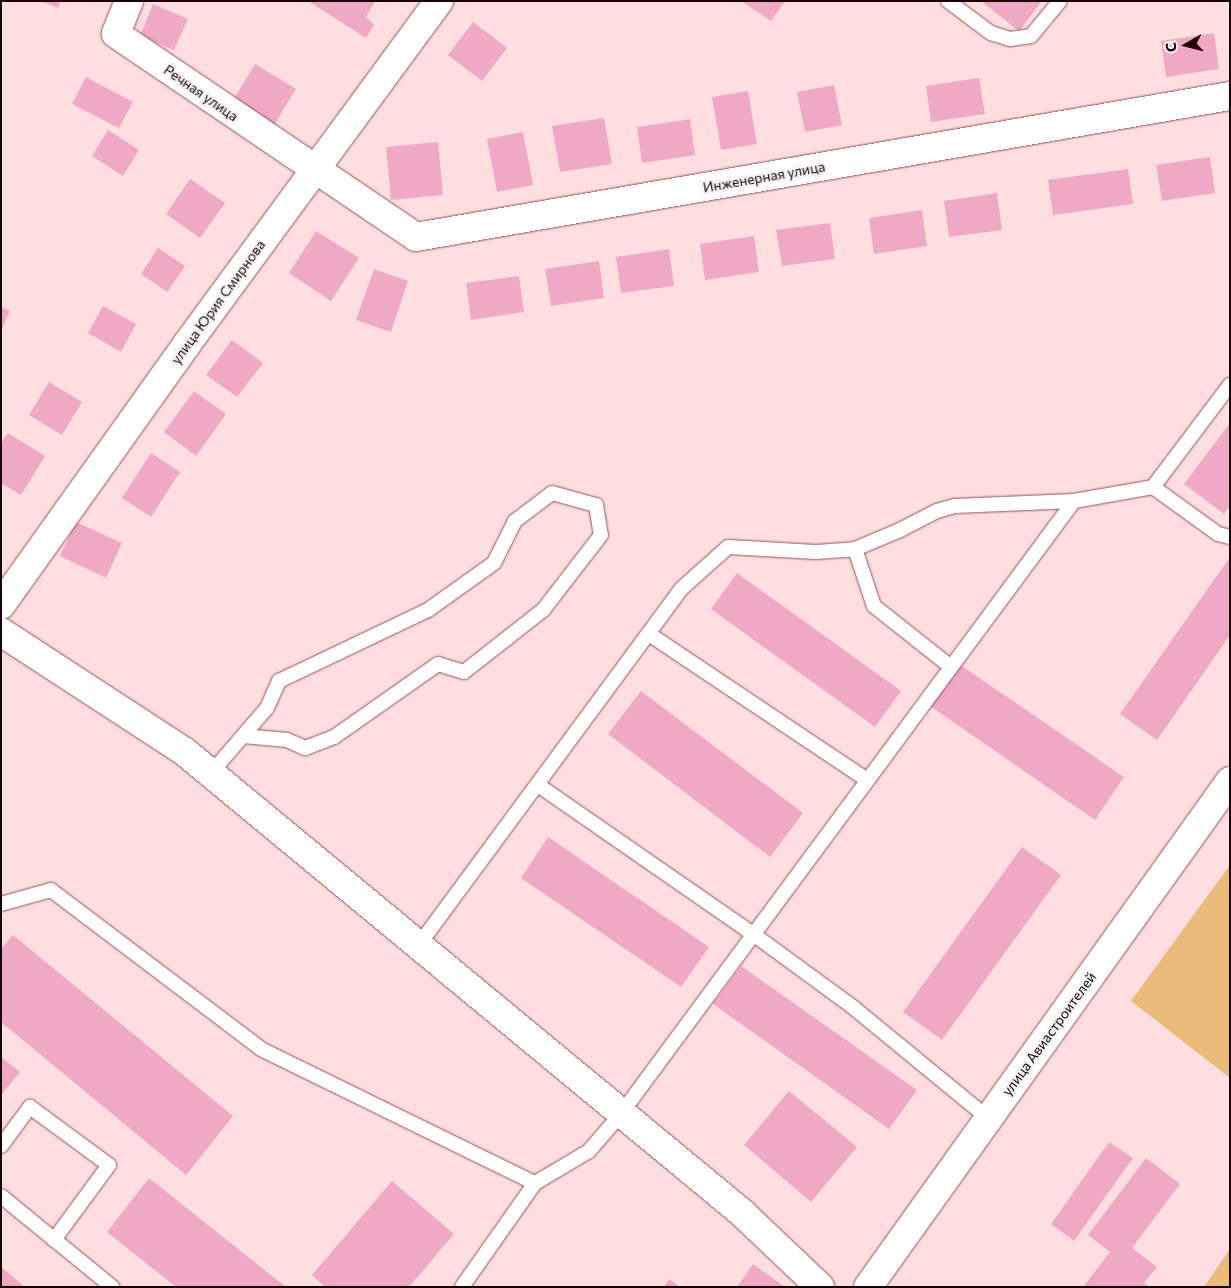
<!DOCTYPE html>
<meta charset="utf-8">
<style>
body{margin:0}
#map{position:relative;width:1231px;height:1288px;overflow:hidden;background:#fedee0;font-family:Commissioner,sans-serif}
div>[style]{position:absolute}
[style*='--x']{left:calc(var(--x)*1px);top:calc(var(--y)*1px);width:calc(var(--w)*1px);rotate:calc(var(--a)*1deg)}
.green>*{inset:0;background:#eaba7b}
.building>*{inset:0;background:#efa9c5}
.roads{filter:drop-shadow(0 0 1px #96535b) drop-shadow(0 0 1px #96535b)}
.lane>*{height:14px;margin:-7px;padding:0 7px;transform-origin:7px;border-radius:7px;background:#fff}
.street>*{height:28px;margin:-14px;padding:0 14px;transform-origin:14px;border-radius:14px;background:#fff}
.secondary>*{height:28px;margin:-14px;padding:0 14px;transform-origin:14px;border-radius:14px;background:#fff}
span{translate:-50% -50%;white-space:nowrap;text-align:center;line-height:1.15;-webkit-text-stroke:5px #f4f4f4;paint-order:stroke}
.street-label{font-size:14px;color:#1a0306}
.frame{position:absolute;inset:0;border:2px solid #1a0306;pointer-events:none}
.north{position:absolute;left:1161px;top:20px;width:50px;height:50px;-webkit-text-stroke:4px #f4f4f4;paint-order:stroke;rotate:262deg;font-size:14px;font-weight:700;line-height:20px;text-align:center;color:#1a0306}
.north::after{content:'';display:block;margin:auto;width:18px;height:22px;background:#1a0306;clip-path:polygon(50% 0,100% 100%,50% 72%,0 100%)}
</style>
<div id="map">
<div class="green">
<i style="clip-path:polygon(1230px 865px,1230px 1078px,1131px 1001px)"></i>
<i style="clip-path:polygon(1230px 1249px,1230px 1287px,1204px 1287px)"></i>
</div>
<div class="building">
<i style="clip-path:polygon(41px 1px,61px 1px,58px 8px)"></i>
<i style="clip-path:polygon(308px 1px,375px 1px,366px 17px,374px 25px,366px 38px)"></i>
<i style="clip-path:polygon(741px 1px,785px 1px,771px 21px)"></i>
<i style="clip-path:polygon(981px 1px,1042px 1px,1019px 31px)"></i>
<i style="clip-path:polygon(153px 4px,188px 19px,174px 50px,140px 36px)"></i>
<i style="clip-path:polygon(473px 22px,507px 48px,482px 81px,448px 55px)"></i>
<i style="clip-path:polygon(1214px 33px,1219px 69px,1166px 77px,1161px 41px)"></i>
<i style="clip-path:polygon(255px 64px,296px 89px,274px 125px,233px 100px)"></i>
<i style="clip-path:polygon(86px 77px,133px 102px,119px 128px,72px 104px)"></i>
<i style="clip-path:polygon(979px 78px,985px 114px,931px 122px,926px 86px)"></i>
<i style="clip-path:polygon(834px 85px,842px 125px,805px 132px,797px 92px)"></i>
<i style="clip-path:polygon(748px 91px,757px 144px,721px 150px,712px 97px)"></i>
<i style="clip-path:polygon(604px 118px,612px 164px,560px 172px,552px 126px)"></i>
<i style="clip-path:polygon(690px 119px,695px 155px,642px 163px,637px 127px)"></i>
<i style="clip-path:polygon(108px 130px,139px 150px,123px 176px,92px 156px)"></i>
<i style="clip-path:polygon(523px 132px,533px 185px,497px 192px,487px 139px)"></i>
<i style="clip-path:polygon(438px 142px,443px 195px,391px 200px,386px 147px)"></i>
<i style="clip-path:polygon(1210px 157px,1215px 193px,1162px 201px,1156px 165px)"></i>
<i style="clip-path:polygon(1128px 169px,1133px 204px,1053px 215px,1048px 180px)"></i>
<i style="clip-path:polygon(190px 179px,225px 203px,200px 238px,166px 214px)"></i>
<i style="clip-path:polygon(997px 193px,1002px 230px,949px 237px,944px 201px)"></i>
<i style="clip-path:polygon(922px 210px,927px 246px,874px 254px,869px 218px)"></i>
<i style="clip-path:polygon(830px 223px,835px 259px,782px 266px,776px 230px)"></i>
<i style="clip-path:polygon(316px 231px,359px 258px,331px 301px,289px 273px)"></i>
<i style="clip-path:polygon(754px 236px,759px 272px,705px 280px,700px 244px)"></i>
<i style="clip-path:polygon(158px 248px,185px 266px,167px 292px,141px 274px)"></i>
<i style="clip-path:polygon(669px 249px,674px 286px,621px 293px,616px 257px)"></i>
<i style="clip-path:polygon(599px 261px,604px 298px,551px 306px,545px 269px)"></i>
<i style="clip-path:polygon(374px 269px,408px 281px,391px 332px,356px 320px)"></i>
<i style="clip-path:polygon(519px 276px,524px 312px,471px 320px,466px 283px)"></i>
<i style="clip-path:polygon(103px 306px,136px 324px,121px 352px,88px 333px)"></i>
<i style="clip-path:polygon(1px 307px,10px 311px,1px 331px)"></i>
<i style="clip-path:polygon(232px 340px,263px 363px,237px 397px,206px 375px)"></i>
<i style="clip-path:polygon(49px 382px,82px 402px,62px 435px,29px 415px)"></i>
<i style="clip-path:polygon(194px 391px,226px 414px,196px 456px,164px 432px)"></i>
<i style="clip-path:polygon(1230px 423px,1230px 506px,1224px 514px,1184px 484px)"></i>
<i style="clip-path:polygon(8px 433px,45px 456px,21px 495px,1px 483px,1px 443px)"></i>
<i style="clip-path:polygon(151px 453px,180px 472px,151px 517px,122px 498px)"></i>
<i style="clip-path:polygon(76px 522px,122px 543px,106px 578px,60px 556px)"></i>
<i style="clip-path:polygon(1230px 557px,1230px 635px,1157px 740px,1120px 714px)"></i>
<i style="clip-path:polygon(737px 573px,901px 691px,875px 727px,711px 609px)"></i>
<i style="clip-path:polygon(959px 664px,1124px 777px,1095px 820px,930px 706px)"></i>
<i style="clip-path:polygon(641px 691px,803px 813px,770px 857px,608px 734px)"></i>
<i style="clip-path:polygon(548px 837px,709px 947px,681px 987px,521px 878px)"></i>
<i style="clip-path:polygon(1022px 847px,1061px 875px,942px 1040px,903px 1012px)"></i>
<i style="clip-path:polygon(13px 935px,233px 1116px,186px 1175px,1px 1022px,1px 949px)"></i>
<i style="clip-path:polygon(741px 966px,917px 1090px,889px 1129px,713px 1004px)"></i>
<i style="clip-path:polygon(1px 1057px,20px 1072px,1px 1095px)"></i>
<i style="clip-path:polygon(789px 1091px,857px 1147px,811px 1202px,744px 1145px)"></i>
<i style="clip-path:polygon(1109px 1142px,1133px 1158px,1074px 1241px,1051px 1224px)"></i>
<i style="clip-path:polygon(1146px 1158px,1180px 1184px,1132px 1248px,1157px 1267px,1144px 1283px,1149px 1287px,1083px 1287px,1110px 1252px,1088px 1235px)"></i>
<i style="clip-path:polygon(149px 1178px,286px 1287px,176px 1287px,107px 1232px)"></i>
<i style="clip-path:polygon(392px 1181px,454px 1234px,409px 1287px,325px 1287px,312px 1275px)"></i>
<i style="clip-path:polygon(753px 1264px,785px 1287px,737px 1287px)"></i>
<i style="clip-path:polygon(1px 1267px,25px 1287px,1px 1287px)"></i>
<i style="clip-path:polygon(669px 1279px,680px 1287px,664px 1287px)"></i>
</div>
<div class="roads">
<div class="lane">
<i style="--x:948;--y:1;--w:54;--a:36.7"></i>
<i style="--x:991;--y:33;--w:20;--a:18"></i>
<i style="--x:1010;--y:39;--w:21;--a:-8"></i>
<i style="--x:1031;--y:36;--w:45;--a:-50.4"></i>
<i style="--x:1153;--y:487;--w:128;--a:-53"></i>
<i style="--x:1074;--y:501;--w:80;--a:-10"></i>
<i style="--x:1153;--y:487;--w:80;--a:35.9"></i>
<i style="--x:1218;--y:534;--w:12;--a:14"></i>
<i style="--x:855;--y:549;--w:60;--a:71.6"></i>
<i style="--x:874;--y:606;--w:98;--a:38.4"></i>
<i style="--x:649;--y:634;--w:262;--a:33.8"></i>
<i style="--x:211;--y:773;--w:86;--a:-49.3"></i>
<i style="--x:267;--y:708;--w:30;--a:-66"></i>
<i style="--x:279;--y:681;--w:165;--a:-25.5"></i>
<i style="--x:428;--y:610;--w:81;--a:-35.5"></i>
<i style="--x:494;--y:563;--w:47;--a:-63.4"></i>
<i style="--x:515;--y:521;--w:46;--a:-37.1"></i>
<i style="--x:552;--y:493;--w:46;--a:15.3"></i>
<i style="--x:596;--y:505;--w:30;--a:81"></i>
<i style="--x:601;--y:535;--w:95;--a:127.7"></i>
<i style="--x:543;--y:610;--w:100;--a:141.9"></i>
<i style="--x:464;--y:672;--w:27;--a:-163"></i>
<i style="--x:438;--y:664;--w:127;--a:144.9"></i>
<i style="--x:334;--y:737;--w:31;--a:159"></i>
<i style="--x:305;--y:748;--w:20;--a:-156"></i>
<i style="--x:287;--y:740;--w:44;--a:-174.8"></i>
<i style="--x:538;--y:785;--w:262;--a:34.7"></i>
<i style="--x:753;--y:934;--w:125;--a:36.2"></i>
<i style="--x:854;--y:1008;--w:175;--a:39.4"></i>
<i style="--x:1;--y:904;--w:52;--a:-15.6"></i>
<i style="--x:51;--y:890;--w:263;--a:37.1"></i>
<i style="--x:261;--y:1049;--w:305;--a:26.1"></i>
<i style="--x:418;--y:946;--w:443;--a:-53.6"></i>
<i style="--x:681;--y:589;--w:63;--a:-41.8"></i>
<i style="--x:728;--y:547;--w:88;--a:3.3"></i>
<i style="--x:816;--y:552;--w:39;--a:-4"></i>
<i style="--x:855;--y:549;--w:49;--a:-22.9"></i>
<i style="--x:900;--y:530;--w:42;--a:-27.2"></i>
<i style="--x:937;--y:511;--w:19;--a:-16"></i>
<i style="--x:955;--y:506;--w:119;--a:-2.4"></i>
<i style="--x:1074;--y:501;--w:764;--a:126.48"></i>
<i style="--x:620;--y:1115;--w:48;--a:130.7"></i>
<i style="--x:589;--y:1151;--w:63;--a:149.3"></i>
<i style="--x:535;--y:1183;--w:127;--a:125.1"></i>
<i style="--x:1;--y:1146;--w:49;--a:-53.4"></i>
<i style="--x:30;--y:1107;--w:98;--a:36.3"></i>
<i style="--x:109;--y:1165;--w:93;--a:126.3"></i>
<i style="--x:1;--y:1196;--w:144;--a:39.3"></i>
</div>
<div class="street">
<i style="--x:129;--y:1;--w:35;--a:112"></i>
<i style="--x:116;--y:34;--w:362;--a:34.1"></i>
<i style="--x:416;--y:237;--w:826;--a:-9.83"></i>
<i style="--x:1;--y:605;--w:320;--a:-54.5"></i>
<i style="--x:187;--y:344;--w:426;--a:-53.7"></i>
<i style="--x:1;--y:632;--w:220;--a:33.1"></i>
<i style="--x:185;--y:752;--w:722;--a:39.6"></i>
<i style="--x:741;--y:1212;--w:109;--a:43.5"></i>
</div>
<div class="secondary">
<i style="--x:868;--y:1287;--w:622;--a:-54.42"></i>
</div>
</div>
<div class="street-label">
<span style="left:201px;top:93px;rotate:35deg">Речная улица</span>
<span style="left:764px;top:177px;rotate:-10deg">Инженерная улица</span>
<span style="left:218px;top:302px;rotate:-54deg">улица Юрия Смирнова</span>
<span style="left:1049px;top:1034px;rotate:-54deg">улица Авиастроителей</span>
</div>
<div class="frame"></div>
<div class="north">С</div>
</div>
